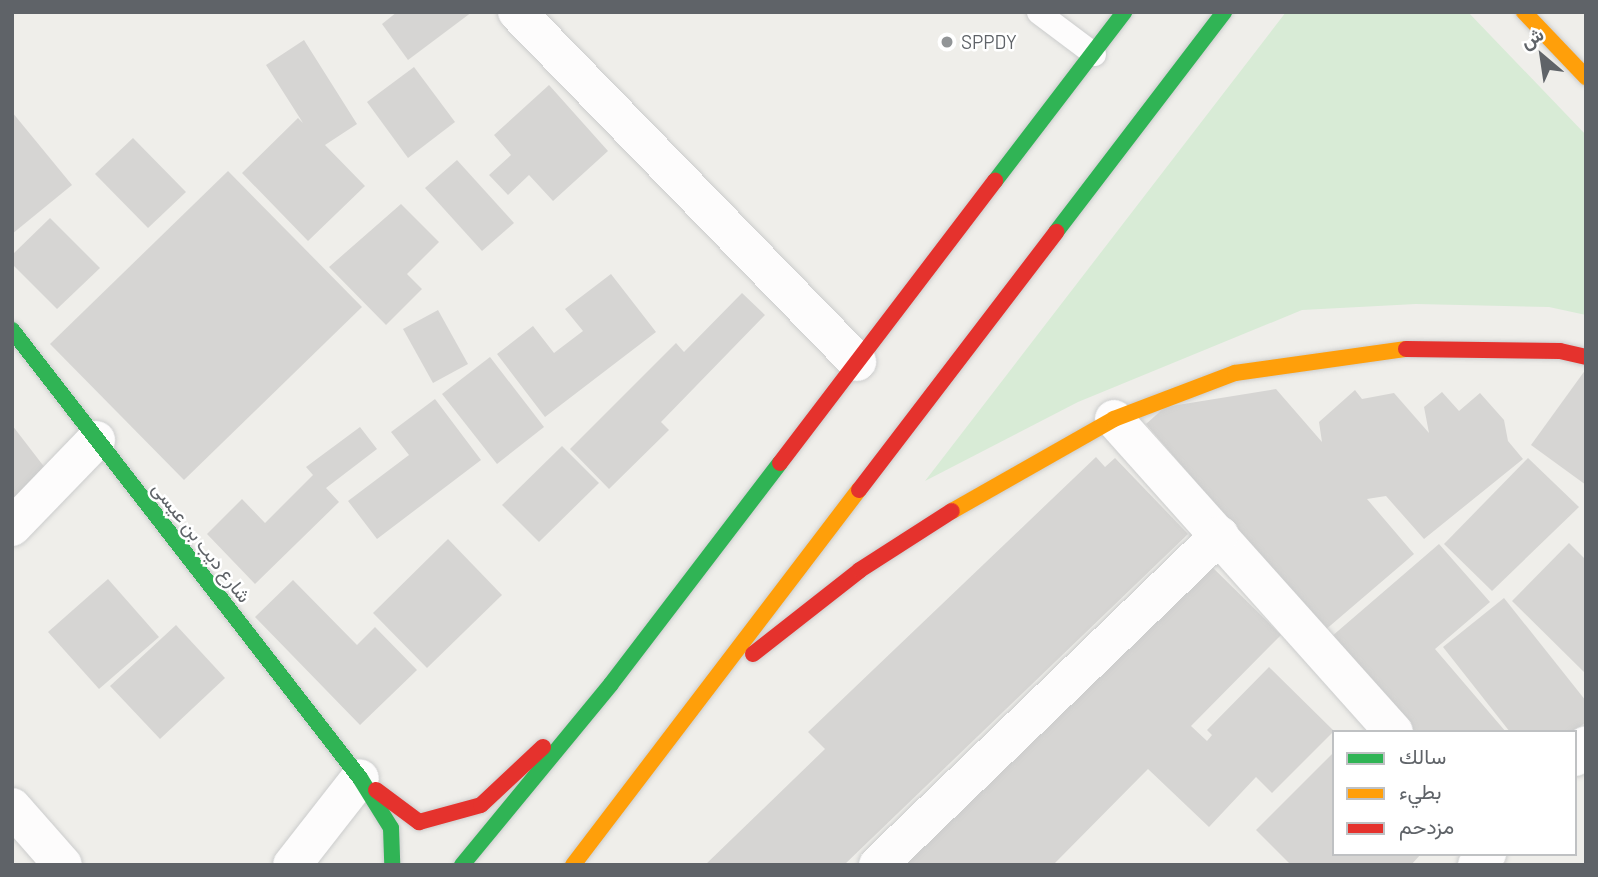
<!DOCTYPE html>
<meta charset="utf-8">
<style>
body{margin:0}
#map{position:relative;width:1598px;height:877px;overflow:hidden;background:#efeeea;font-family:Barlow,Vazirmatn,sans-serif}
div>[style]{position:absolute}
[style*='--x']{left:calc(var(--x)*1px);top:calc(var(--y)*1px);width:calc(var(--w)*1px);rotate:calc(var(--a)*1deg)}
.green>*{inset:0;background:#d8ebd6}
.building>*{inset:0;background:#d6d5d3}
.roads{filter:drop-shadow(0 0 2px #cbcccc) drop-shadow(0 0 2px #cbcccc)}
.lane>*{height:23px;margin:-11.5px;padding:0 11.5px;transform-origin:11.5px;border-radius:11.5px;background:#fdfcfc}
.street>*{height:38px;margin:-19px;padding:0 19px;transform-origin:19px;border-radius:19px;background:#fdfcfc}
.fast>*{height:16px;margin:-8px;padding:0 8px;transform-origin:8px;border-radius:8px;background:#30b455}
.slow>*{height:16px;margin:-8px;padding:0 8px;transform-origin:8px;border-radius:8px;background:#ff9f0a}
.jam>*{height:16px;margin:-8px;padding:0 8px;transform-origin:8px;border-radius:8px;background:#e5322d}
.dots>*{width:19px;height:19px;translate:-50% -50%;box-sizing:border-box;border:4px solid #fff;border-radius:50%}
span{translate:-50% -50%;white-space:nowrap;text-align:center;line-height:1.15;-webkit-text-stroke:5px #fff;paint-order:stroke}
.poi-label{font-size:19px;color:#5f6368}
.left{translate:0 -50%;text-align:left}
.street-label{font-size:19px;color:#5f6368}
.frame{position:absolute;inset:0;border:14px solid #5f6368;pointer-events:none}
.legend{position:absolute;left:1332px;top:730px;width:245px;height:126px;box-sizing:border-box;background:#fff;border:2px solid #bfc1c3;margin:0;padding:9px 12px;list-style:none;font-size:21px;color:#5f6368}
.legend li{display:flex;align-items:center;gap:14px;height:35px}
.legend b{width:35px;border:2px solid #bfc1c3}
.north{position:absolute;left:1507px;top:21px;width:70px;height:70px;-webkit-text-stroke:5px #fff;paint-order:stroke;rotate:331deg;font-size:19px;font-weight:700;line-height:28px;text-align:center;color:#5f6368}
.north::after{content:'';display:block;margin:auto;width:24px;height:32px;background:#5f6368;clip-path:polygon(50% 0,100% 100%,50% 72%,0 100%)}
</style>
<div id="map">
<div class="green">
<i style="clip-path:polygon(1286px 12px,1468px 12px,1586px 135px,1586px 315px,1549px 307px,1416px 304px,1302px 310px,1078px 402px,925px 481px)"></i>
</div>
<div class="building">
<i style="clip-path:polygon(397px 12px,472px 12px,408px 60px,382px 24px)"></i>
<i style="clip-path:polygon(304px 40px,357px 124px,325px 145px,365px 186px,308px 241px,242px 173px,298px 118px,303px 123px,266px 65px)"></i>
<i style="clip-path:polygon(414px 67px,455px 122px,408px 158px,367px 102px)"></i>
<i style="clip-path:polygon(549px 85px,608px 151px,553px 201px,529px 175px,508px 195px,489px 175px,511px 155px,494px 135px)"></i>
<i style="clip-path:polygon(12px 112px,72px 185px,12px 234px)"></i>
<i style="clip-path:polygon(133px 138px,186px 192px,148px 228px,95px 174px)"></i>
<i style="clip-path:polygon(457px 160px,514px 223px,482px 251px,425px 188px)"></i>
<i style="clip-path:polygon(228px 171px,362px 307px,184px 480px,50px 344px)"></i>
<i style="clip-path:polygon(401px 204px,439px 242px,407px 274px,422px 289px,386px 325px,329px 267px)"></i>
<i style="clip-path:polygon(50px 218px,100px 268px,57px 309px,12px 264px,12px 255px)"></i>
<i style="clip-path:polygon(611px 274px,656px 332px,545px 417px,497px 354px,533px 326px,554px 353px,583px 331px,565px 309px)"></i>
<i style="clip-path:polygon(742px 293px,765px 315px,661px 422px,669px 430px,609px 489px,570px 449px,676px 343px,684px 352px)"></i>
<i style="clip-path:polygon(438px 310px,468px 364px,433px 383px,403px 329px)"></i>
<i style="clip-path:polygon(490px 357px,544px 427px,497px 464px,442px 394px)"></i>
<i style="clip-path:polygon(1586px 369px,1586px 485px,1531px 445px)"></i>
<i style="clip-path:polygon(1276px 389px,1322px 442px,1319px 422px,1355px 390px,1362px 399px,1394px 393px,1429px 433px,1424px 407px,1442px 392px,1459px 411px,1480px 393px,1504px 420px,1508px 441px,1523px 459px,1424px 539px,1386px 496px,1367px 499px,1414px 554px,1324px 631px,1146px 424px,1165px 407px)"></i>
<i style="clip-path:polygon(435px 399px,481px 460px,377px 539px,348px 501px,409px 455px,391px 432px)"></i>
<i style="clip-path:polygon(12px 425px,52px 477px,12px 508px)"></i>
<i style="clip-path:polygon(360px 427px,377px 449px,326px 488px,339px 502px,255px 584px,207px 534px,242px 499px,265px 523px,313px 475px,306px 467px)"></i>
<i style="clip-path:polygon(562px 446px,599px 483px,539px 542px,502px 505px)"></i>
<i style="clip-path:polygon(1096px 457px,1105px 467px,1115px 458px,1188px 534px,844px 865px,705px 865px,825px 749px,808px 732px)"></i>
<i style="clip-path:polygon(1528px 458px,1579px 507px,1492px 591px,1444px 544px)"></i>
<i style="clip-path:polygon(448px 539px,502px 595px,427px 668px,373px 613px)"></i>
<i style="clip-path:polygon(1569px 543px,1586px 560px,1586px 674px,1512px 601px)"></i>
<i style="clip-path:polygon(1439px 544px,1490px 602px,1435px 649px,1506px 732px,1413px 732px,1331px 637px)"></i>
<i style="clip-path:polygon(1205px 560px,1281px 635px,1191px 726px,1207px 741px,1212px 735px,1207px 730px,1269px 667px,1334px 731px,1272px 793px,1256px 777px,1209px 827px,1148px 769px,1053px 865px,901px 865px)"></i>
<i style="clip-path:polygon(108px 579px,159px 637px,99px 689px,48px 632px)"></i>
<i style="clip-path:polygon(293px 580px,357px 645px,375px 627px,417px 670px,360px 725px,255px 617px)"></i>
<i style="clip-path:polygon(1504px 598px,1586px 701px,1586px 722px,1573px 732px,1510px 732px,1443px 647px)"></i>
<i style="clip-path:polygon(176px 625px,225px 678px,160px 739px,110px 686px)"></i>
<i style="clip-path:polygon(1334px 752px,1334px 854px,1421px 854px,1411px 865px,1291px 865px,1256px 830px)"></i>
</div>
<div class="roads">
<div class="lane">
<i style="--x:1038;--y:12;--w:70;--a:36.9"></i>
</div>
<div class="street">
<i style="--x:517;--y:12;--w:488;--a:45.8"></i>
<i style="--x:1114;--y:419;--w:420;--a:48.2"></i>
<i style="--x:12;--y:527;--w:121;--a:-46"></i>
<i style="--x:1575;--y:757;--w:16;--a:-47"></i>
<i style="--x:12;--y:807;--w:77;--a:48.7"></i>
<i style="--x:292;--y:865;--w:110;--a:-52"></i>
<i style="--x:878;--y:865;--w:475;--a:-44"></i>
<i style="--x:1477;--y:865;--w:15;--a:-48"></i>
</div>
<div class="fast">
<i style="--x:995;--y:181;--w:213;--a:-52.6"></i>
<i style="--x:1056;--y:232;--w:277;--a:-52.6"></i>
<i style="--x:12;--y:330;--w:567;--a:52.16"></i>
<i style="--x:360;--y:778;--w:59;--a:58.2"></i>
<i style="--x:391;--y:828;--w:37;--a:88"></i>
<i style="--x:462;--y:865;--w:234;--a:-50.5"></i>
<i style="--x:611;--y:684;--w:278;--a:-52.6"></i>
</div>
<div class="slow">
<i style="--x:1524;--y:12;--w:90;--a:46.4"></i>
<i style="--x:952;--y:511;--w:186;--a:-29.6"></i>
<i style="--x:1114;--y:419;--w:129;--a:-20.8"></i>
<i style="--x:1235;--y:373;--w:173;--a:-8"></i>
<i style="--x:573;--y:865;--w:472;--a:-52.7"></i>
</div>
<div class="jam">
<i style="--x:1406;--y:349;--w:154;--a:0.7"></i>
<i style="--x:1560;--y:351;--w:27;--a:13"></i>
<i style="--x:780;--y:463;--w:355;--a:-52.7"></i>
<i style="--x:859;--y:490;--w:325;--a:-52.6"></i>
<i style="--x:753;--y:654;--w:136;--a:-38.1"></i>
<i style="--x:860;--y:570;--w:109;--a:-32.7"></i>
<i style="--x:376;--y:790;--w:54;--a:36.7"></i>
<i style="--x:419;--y:822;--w:64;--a:-15.3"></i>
<i style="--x:481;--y:805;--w:85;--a:-43.1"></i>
</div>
</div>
<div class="dots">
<i style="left:947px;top:42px;background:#919496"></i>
</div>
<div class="poi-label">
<span class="left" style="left:961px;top:42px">SPPDY</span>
</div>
<div class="street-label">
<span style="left:202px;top:542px;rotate:52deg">شارع ديب بن عيسى</span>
</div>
<div class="frame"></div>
<ul class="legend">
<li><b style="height:9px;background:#30b455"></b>سالك</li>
<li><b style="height:9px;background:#ff9f0a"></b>بطيء</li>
<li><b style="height:9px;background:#e5322d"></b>مزدحم</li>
</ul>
<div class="north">ش</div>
</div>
